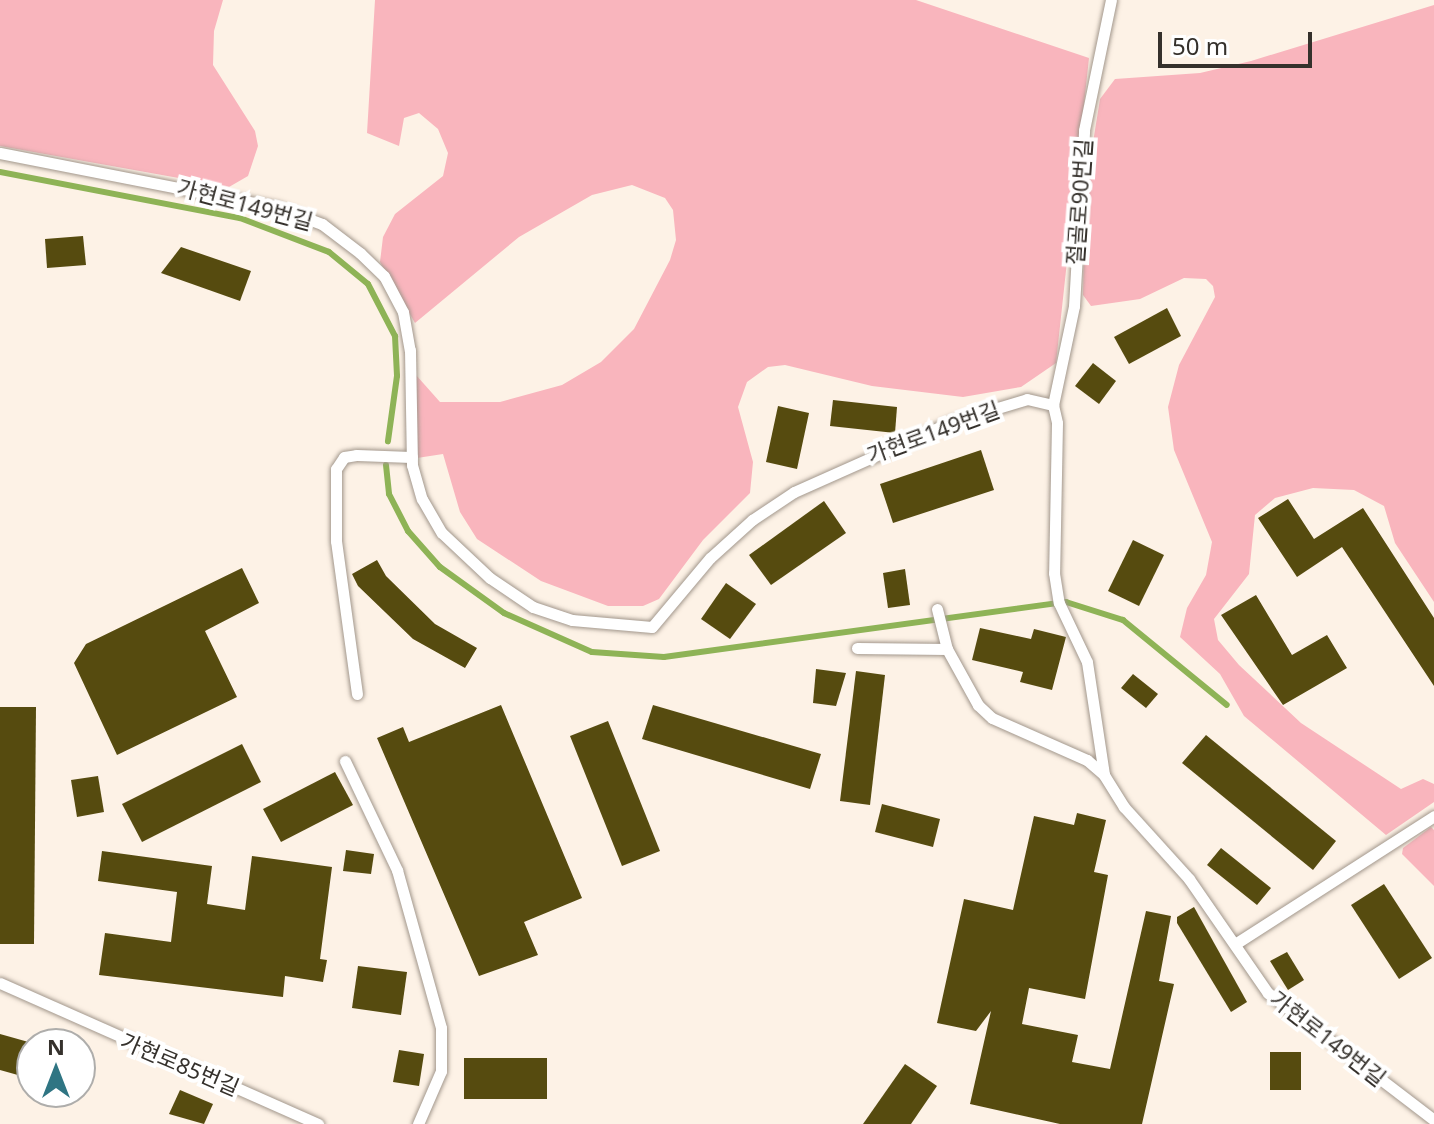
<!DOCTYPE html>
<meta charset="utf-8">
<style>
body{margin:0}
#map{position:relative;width:1434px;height:1124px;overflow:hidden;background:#fdf2e6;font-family:"Noto Sans","Noto Sans KR",sans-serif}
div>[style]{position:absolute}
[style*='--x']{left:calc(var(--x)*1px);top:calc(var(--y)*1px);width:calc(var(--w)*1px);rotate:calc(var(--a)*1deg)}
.green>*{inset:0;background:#f9b5bd}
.stream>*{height:6px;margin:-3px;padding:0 3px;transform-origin:3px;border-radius:3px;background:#8eb356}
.building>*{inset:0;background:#564b0f}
.roads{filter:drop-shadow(0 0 2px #a2978c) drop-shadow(0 0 2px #a2978c)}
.service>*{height:11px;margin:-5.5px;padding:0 5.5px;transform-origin:5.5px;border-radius:5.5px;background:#fff}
span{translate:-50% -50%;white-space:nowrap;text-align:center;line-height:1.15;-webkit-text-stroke:8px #fff;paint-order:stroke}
.street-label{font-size:22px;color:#35312c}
.north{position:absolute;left:16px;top:1028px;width:80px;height:80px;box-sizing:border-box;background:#fff;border:2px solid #aeadab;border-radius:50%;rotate:0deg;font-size:22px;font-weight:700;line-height:32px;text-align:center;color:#35312c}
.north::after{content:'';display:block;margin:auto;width:28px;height:36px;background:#2f7583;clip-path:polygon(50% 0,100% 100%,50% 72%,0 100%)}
.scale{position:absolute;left:1158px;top:32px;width:154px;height:36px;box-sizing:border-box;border:4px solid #35312c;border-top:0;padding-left:10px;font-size:24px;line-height:28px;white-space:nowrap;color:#35312c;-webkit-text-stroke:6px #fff;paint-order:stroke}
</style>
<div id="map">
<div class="green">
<i style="clip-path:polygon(0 0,223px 0,214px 31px,213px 65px,255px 131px,258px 146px,248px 176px,229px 187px,0 146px)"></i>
<i style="clip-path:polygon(375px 0,916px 0,1089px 58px,1056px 363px,1021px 387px,963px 397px,872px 386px,785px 365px,768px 367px,747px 382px,738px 407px,753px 462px,750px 493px,703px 540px,659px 599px,643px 606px,608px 606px,541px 581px,477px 539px,460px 512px,443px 454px,417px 458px,412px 388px,416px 375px,440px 402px,500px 402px,562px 385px,601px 362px,634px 329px,670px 260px,676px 240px,673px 210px,665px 198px,632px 185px,592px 195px,519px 237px,415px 323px,380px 262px,383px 237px,395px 214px,443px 176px,448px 153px,438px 129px,419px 113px,404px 118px,399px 146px,367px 133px)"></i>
<i style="clip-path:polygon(1434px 5px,1434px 602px,1395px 543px,1384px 506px,1354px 490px,1313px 488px,1275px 498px,1255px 515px,1249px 574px,1214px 619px,1218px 640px,1239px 665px,1301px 723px,1401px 789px,1423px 779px,1434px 784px,1434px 802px,1386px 835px,1244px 716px,1220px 674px,1180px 637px,1187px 608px,1206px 575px,1212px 542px,1174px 450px,1168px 407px,1179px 365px,1215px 297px,1213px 286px,1206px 279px,1184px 278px,1140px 299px,1091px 306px,1083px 295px,1085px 192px,1100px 99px,1115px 79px,1200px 73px,1251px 61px)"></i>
<i style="clip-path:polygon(1431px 827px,1434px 830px,1434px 886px,1402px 854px,1403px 848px)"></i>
</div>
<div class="stream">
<i style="--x:0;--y:172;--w:244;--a:10.9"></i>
<i style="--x:240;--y:218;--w:95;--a:20.9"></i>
<i style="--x:329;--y:252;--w:50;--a:39.4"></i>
<i style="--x:368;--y:284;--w:59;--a:62.6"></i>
<i style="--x:395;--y:336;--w:40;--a:87.1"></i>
<i style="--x:397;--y:376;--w:66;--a:97.9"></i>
<i style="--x:386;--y:465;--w:29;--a:84"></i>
<i style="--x:389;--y:494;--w:42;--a:62.8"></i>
<i style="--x:408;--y:531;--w:48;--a:48.4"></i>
<i style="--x:440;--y:567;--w:79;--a:35.7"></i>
<i style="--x:504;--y:613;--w:96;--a:23.9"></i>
<i style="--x:592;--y:652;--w:72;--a:4"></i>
<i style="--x:664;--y:657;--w:406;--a:-7.8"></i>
<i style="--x:1066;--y:602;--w:60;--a:17.5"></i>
<i style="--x:1123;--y:620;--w:134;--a:39.3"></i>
</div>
<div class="building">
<i style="clip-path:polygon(83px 236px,86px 265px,47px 268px,45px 239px)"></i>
<i style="clip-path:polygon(181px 247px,251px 271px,240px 301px,161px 273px)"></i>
<i style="clip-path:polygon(1167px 308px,1181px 336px,1129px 364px,1114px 337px)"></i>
<i style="clip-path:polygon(1093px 363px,1116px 381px,1099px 404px,1075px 386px)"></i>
<i style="clip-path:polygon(833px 400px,897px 407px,895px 433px,830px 426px)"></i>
<i style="clip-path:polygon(778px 406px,809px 413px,797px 469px,766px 462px)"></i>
<i style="clip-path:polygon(981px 450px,994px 490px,893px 523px,880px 484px)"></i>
<i style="clip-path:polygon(1288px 499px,1314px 539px,1363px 508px,1434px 618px,1434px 686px,1342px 547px,1297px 577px,1258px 518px)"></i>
<i style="clip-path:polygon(824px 501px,846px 533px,771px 585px,749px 555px)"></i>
<i style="clip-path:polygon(1133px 540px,1164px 555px,1139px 606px,1108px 591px)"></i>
<i style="clip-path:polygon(377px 560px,386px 576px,435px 624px,477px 648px,465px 668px,413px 639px,358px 586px,352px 574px)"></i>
<i style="clip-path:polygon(242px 568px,259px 603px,205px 631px,237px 697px,117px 755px,74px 663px,86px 644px)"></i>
<i style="clip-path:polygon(905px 569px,910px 605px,888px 608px,883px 573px)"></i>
<i style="clip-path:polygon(726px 583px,756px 604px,730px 639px,701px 619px)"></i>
<i style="clip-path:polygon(1256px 595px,1292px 655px,1327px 635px,1347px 668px,1283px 705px,1221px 615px)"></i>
<i style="clip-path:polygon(980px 628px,1031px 639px,1034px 629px,1066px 637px,1052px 690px,1020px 682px,1023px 672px,972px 660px)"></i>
<i style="clip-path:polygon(816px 669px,846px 673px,836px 706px,813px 703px)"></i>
<i style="clip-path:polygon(856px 671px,885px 675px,870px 805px,840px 801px)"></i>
<i style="clip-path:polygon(1133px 674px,1158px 694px,1146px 708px,1121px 688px)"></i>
<i style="clip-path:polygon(501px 705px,582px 898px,524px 922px,538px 955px,479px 976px,377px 738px,403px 727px,409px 742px)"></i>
<i style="clip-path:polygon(653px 705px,821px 754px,810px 789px,642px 739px)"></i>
<i style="clip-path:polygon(0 707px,36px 707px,34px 944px,0 944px)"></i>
<i style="clip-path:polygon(608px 721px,660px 851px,622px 866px,570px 736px)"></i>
<i style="clip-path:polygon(1206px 735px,1336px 841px,1313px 870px,1182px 763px)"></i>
<i style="clip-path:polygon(242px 744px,261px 782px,142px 842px,122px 804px)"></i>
<i style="clip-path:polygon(335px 772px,353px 805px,281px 842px,263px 809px)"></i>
<i style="clip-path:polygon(98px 776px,104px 812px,77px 817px,71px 780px)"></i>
<i style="clip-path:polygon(882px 804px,940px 819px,933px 847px,875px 832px)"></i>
<i style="clip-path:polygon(1077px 813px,1106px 820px,1094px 872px,1108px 875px,1085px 999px,1029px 988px,1022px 1024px,1078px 1035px,1072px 1062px,1110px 1069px,1146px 911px,1171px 916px,1159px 981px,1174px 984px,1142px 1124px,1060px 1124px,970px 1104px,991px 1011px,976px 1031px,937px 1023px,964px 899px,1013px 910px,1034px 816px,1074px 825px)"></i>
<i style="clip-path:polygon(1221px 848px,1271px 888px,1257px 905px,1207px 865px)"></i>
<i style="clip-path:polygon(346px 850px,374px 854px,371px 874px,343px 871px)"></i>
<i style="clip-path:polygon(102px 851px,212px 866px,207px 904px,245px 910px,252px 856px,332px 867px,320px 959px,327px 960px,323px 982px,285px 976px,283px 997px,99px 975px,105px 933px,171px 942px,177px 892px,98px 881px)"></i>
<i style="clip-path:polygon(1384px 884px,1432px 958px,1399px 979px,1351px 905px)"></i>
<i style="clip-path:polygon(1194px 907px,1247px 1002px,1231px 1012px,1177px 923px,1177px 917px)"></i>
<i style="clip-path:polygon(1287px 952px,1304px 980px,1288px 990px,1270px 961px)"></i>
<i style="clip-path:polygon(358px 966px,407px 972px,401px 1015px,352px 1008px)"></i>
<i style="clip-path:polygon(0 1034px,32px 1043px,32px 1079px,0 1070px)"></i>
<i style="clip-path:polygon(399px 1050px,424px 1054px,419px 1086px,393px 1082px)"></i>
<i style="clip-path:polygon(1270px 1052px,1301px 1052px,1301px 1090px,1270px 1090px)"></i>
<i style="clip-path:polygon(464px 1058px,547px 1058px,547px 1099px,464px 1099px)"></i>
<i style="clip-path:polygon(905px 1064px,937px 1086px,911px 1124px,863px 1124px)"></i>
<i style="clip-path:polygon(180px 1090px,213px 1104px,204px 1124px,169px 1114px)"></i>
</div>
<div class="roads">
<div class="service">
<i style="--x:0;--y:153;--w:281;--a:11.1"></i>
<i style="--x:276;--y:207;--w:49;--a:20.3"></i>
<i style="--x:322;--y:224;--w:48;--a:37.3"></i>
<i style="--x:360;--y:253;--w:33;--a:44"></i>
<i style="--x:384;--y:276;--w:41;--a:62.2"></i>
<i style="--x:403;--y:312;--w:39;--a:80"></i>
<i style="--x:410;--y:350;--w:115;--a:89"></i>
<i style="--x:412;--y:465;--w:35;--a:74"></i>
<i style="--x:422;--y:499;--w:39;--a:60"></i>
<i style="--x:442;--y:533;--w:66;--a:43.2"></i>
<i style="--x:490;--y:578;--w:52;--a:34"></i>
<i style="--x:533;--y:607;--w:41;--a:18.4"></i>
<i style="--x:572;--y:620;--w:80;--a:5"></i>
<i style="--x:652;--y:627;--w:90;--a:-50"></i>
<i style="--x:710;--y:558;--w:57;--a:-42.1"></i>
<i style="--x:752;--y:520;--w:50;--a:-33.7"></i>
<i style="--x:794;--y:492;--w:172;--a:-24"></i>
<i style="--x:951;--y:422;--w:79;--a:-16.8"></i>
<i style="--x:1027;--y:399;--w:27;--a:13"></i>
<i style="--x:1053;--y:405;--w:18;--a:77"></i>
<i style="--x:1057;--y:423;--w:150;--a:91.1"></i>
<i style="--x:1054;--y:573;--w:30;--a:81"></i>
<i style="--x:1059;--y:603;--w:65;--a:64.6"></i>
<i style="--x:1087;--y:662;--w:114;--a:81.4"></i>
<i style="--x:1104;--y:775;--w:38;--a:58"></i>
<i style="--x:1124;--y:807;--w:97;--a:47.9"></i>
<i style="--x:1189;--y:879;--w:139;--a:55.3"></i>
<i style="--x:1268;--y:993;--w:209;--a:37.4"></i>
<i style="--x:1053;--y:405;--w:101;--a:-78"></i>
<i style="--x:1074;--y:306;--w:176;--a:-86.7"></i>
<i style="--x:1084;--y:130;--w:133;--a:-78.3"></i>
<i style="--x:937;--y:609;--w:41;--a:76"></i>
<i style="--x:857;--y:648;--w:90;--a:0.6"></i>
<i style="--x:947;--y:649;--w:64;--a:61"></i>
<i style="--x:978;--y:705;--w:19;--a:43"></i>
<i style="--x:992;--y:718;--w:104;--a:23.9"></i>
<i style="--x:1087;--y:760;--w:23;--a:41"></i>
<i style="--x:357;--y:694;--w:154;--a:-97.8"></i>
<i style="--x:336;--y:541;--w:72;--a:-90"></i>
<i style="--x:336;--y:469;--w:14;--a:-56"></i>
<i style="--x:344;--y:457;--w:12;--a:-9"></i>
<i style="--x:356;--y:455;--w:56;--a:2"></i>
<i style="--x:345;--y:761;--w:121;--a:64.5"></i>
<i style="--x:397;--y:870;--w:164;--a:74.4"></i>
<i style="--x:441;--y:1028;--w:43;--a:90"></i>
<i style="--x:441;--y:1071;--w:58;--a:113.5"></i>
<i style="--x:1235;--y:944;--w:237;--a:-32.7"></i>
<i style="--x:0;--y:983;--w:348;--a:23.9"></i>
</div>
</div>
<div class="street-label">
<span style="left:1079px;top:202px;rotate:-86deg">절골로90번길</span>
<span style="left:245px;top:204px;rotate:15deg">가현로149번길</span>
<span style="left:933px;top:432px;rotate:-20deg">가현로149번길</span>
<span style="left:1328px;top:1038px;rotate:38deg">가현로149번길</span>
<span style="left:180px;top:1064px;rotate:23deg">가현로85번길</span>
</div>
<div class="north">N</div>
<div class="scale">50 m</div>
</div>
